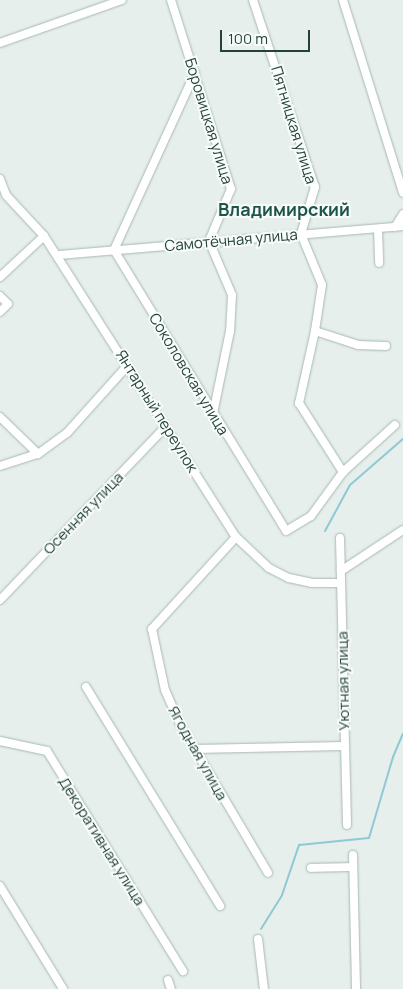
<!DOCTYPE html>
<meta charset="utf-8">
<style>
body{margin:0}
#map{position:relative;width:403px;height:989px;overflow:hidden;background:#e6efeb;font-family:Manrope,sans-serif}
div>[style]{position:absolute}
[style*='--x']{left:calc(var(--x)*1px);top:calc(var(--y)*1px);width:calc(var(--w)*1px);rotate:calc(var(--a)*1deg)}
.stream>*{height:2px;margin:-1px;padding:0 1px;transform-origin:1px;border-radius:1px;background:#8ec9d4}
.roads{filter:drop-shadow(0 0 1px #a8b8b2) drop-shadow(0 0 1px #a8b8b2)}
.minor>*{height:8px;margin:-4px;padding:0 4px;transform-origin:4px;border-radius:4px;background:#fff}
span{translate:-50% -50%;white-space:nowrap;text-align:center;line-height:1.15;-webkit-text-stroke:4px #f7fbf9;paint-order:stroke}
.street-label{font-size:15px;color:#24423a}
.quarter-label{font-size:18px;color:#1f5548;font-weight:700}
.scale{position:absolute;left:220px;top:30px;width:90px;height:22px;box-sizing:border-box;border:2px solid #24423a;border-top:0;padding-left:6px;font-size:15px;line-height:18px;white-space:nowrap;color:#24423a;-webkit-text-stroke:4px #f7fbf9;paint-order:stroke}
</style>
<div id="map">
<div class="stream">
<i style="--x:325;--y:531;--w:52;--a:-61.5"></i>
<i style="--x:350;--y:485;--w:70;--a:-41"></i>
<i style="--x:261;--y:929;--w:40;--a:-58"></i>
<i style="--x:282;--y:895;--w:53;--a:-71.2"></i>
<i style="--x:299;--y:845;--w:70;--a:-5.7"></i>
<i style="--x:369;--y:838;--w:84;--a:-73.5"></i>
<i style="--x:393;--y:757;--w:25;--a:-67"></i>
</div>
<div class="roads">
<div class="minor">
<i style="--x:171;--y:0;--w:198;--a:72.4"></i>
<i style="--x:231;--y:189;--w:56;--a:112.9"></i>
<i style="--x:209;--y:241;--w:59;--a:66.9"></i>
<i style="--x:232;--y:295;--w:36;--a:93"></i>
<i style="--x:230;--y:331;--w:85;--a:101.6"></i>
<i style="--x:253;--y:0;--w:197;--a:71.7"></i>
<i style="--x:315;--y:187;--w:49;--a:106.6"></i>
<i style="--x:301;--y:234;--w:55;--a:67.6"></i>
<i style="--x:322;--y:285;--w:47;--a:98.7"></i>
<i style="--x:315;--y:331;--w:74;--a:102.5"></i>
<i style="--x:299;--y:403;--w:82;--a:57.5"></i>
<i style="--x:343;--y:0;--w:202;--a:72.7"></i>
<i style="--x:0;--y:43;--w:129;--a:-19.4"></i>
<i style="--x:195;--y:73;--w:195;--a:114.6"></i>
<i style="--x:114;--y:250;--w:329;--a:58.5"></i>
<i style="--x:286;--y:531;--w:29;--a:-31"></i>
<i style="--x:311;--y:516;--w:54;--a:-54"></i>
<i style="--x:343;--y:472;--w:70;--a:-42.1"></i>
<i style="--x:0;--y:179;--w:17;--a:69"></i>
<i style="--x:6;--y:195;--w:56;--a:47.2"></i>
<i style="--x:395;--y:227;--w:15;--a:-58"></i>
<i style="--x:378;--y:229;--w:34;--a:88"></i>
<i style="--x:59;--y:255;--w:345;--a:-4.8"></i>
<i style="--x:0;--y:277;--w:60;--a:-43"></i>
<i style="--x:44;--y:236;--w:357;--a:57.5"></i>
<i style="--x:236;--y:537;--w:45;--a:43.2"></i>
<i style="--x:269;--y:568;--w:22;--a:27"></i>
<i style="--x:289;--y:578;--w:24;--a:12"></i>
<i style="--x:312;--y:583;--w:29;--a:0"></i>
<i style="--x:0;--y:296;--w:11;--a:45"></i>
<i style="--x:8;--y:304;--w:11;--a:135"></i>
<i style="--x:315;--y:331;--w:45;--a:18"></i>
<i style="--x:358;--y:345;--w:28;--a:2"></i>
<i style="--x:0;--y:417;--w:53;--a:44.2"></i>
<i style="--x:0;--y:466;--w:40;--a:-18"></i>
<i style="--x:38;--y:454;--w:36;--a:-36"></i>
<i style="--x:67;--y:433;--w:91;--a:-48.1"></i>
<i style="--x:236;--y:537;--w:125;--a:132.4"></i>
<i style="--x:152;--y:629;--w:62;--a:78"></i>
<i style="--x:165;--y:690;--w:37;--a:66"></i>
<i style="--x:180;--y:724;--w:173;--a:59.4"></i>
<i style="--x:340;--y:538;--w:287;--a:88.6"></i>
<i style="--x:341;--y:571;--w:74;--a:-33.5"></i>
<i style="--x:0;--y:600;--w:240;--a:-46.3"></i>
<i style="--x:86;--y:687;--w:257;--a:58.5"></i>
<i style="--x:0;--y:741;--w:48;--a:12"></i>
<i style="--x:47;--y:751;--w:259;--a:58.3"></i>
<i style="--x:194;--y:749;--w:150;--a:-1.1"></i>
<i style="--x:353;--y:855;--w:134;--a:88.7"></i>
<i style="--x:311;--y:868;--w:42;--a:-1.4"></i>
<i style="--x:0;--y:886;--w:121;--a:58.5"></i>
<i style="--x:258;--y:939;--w:50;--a:83.2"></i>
<i style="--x:168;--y:980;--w:9;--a:72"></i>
</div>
</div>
<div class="street-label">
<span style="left:209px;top:121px;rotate:73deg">Боровицкая улица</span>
<span style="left:294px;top:125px;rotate:73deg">Пятницкая улица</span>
<span style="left:231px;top:240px;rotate:-5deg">Самотёчная улица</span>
<span style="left:189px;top:374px;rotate:59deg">Соколовская улица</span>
<span style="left:157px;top:411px;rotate:58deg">Янтарный переулок</span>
<span style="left:83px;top:513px;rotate:-46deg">Осенняя улица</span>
<span style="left:343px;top:681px;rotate:-91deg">Уютная улица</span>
<span style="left:198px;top:753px;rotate:61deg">Ягодная улица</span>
<span style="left:102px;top:841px;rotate:58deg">Декоративная улица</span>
</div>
<div class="quarter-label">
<span style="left:284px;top:209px">Владимирский</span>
</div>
<div class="scale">100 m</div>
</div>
